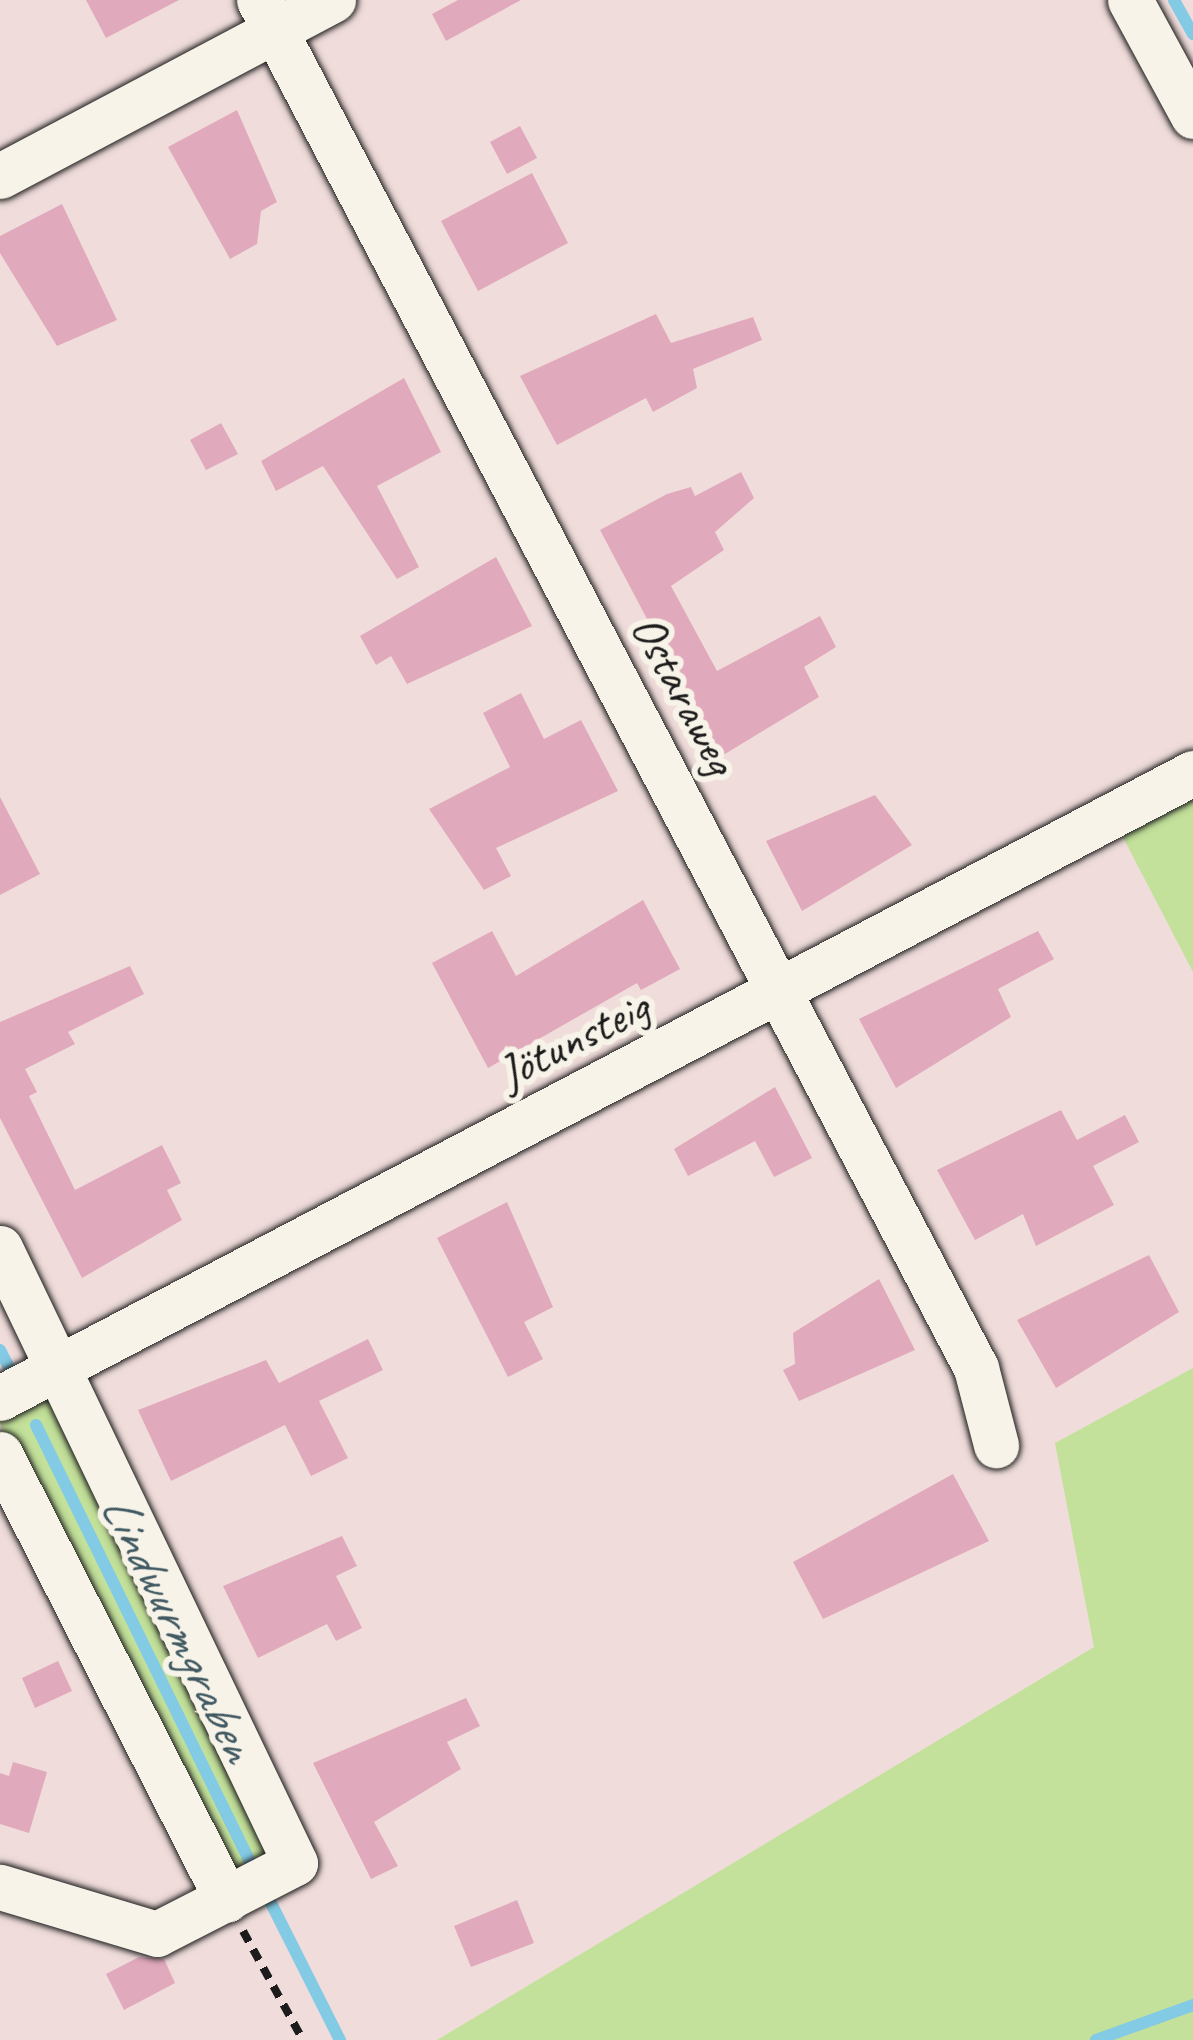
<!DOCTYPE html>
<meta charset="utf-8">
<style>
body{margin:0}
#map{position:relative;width:1193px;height:2040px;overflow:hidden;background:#f0dddb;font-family:Caveat,sans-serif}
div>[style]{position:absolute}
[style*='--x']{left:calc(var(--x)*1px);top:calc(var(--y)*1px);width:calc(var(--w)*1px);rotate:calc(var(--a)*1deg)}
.green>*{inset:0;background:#c3e19a}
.stream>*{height:12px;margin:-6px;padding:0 6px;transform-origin:6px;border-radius:6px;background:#83cae4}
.building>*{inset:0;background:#e1a9bc}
.path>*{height:8px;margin-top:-4px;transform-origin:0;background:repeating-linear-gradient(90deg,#1c1c1c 0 12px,transparent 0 21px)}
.roads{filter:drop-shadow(0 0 3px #1c1c1c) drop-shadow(0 0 3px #1c1c1c)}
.street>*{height:45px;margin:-22.5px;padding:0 22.5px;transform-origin:22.5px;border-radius:22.5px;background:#f7f3e8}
span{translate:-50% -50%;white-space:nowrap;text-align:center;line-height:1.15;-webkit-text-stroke:12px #f7f3e8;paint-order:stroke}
.street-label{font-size:48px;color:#1c1c1c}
.water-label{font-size:51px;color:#405962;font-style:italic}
</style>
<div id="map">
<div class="green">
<i style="clip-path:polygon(1193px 788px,1193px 972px,1117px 826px)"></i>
<i style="clip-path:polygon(1193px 1368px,1193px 2040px,437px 2040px,1094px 1647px,1055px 1443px)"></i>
<i style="clip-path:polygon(53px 1395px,273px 1848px,232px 1881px,3px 1437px,0 1418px)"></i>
</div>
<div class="stream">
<i style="--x:1174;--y:0;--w:39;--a:61"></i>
<i style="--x:0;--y:1350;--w:18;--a:63"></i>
<i style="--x:36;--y:1425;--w:489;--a:63.9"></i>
<i style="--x:270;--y:1901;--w:156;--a:63.3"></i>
<i style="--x:1096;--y:2040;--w:103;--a:-19.8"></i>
</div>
<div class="building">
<i style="clip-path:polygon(86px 0,179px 0,106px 38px)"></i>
<i style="clip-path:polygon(458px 0,521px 0,446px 41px,432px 14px)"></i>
<i style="clip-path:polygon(237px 110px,277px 202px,261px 211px,257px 244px,230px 259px,168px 147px)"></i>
<i style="clip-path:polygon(520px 126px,537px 158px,507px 174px,490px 142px)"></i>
<i style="clip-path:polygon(532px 173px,568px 243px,478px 291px,441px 221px)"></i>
<i style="clip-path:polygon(62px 204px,117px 320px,57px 346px,0 253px,0 236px)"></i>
<i style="clip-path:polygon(656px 314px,671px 343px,753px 317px,762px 340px,693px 369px,697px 388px,653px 412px,646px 398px,557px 445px,520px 376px)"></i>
<i style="clip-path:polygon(404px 378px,441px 452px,377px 486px,419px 567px,397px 579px,323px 466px,276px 491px,261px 461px)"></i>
<i style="clip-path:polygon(221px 423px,238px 454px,206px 470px,190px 440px)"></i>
<i style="clip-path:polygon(741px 472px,754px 498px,715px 532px,724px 550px,671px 586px,717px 671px,820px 616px,836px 647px,804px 667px,819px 697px,720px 757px,600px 530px,667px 494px,691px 487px,695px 496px)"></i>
<i style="clip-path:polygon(496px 557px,532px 626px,407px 684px,391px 656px,376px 665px,360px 636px)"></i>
<i style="clip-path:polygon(521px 693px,544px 739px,581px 720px,618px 791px,496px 848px,511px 876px,484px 890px,429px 809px,510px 767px,483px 713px)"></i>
<i style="clip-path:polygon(875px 795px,912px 845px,802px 911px,766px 841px)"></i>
<i style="clip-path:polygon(0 797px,40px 874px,0 895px)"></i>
<i style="clip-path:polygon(643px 900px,680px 969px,641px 990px,637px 983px,488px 1068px,432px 963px,492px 931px,516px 976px)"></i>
<i style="clip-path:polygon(1038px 931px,1054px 959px,998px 989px,1011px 1017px,896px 1088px,859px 1019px)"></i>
<i style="clip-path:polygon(130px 966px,144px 994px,68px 1032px,75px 1044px,25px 1069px,37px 1092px,29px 1096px,75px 1190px,162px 1145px,181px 1183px,167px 1190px,182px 1220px,82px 1278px,0 1118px,0 1022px)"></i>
<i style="clip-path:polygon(775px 1087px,812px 1158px,774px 1177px,755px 1141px,688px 1176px,674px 1149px)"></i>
<i style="clip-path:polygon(1061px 1110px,1077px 1140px,1125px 1115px,1139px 1142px,1093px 1166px,1114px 1205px,1036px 1246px,1023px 1214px,975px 1240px,937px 1170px)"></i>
<i style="clip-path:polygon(507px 1202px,553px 1307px,524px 1322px,543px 1359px,508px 1377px,437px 1238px)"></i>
<i style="clip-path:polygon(1149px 1255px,1179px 1312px,1056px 1388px,1017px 1320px)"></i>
<i style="clip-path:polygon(879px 1279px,915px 1350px,799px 1401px,783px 1370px,795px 1364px,793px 1333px)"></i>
<i style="clip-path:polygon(368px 1339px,383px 1370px,319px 1401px,348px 1458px,311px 1476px,285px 1425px,171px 1481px,138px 1410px,266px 1360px,279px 1383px)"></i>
<i style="clip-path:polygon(953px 1474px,989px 1541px,823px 1619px,793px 1562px)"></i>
<i style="clip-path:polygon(342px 1536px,357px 1566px,336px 1576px,362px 1628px,336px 1641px,327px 1624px,258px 1658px,223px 1586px)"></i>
<i style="clip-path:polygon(58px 1661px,72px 1691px,35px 1708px,22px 1678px)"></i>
<i style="clip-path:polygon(466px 1698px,480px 1726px,447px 1742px,461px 1769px,374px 1822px,398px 1866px,371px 1879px,313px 1763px)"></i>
<i style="clip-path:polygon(13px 1762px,47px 1772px,29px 1833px,0 1824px,0 1773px,9px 1776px)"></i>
<i style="clip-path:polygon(517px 1900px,534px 1943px,471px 1967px,454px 1926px)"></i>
<i style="clip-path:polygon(139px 1957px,164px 1959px,175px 1983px,124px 2010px,106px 1974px)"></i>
</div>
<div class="path">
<i style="--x:243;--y:1931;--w:124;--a:61.2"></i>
</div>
<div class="roads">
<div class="street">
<i style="--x:259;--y:0;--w:1545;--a:62.34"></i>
<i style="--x:976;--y:1368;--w:80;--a:75.4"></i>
<i style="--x:1130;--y:0;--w:132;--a:61.5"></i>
<i style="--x:0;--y:176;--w:377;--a:-27.9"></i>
<i style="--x:0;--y:1248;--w:682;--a:64.37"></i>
<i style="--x:295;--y:1863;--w:155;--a:152.8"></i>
<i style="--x:157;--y:1934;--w:164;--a:-163.3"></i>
<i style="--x:0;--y:1398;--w:1347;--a:-27.65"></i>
<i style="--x:0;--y:1454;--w:500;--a:63.03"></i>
</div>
</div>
<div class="street-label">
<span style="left:684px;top:694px;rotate:62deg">Ostaraweg</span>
<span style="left:573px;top:1040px;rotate:-27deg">Jötunsteig</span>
</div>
<div class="water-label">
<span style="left:179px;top:1627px;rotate:64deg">Lindwurmgraben</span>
</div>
</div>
